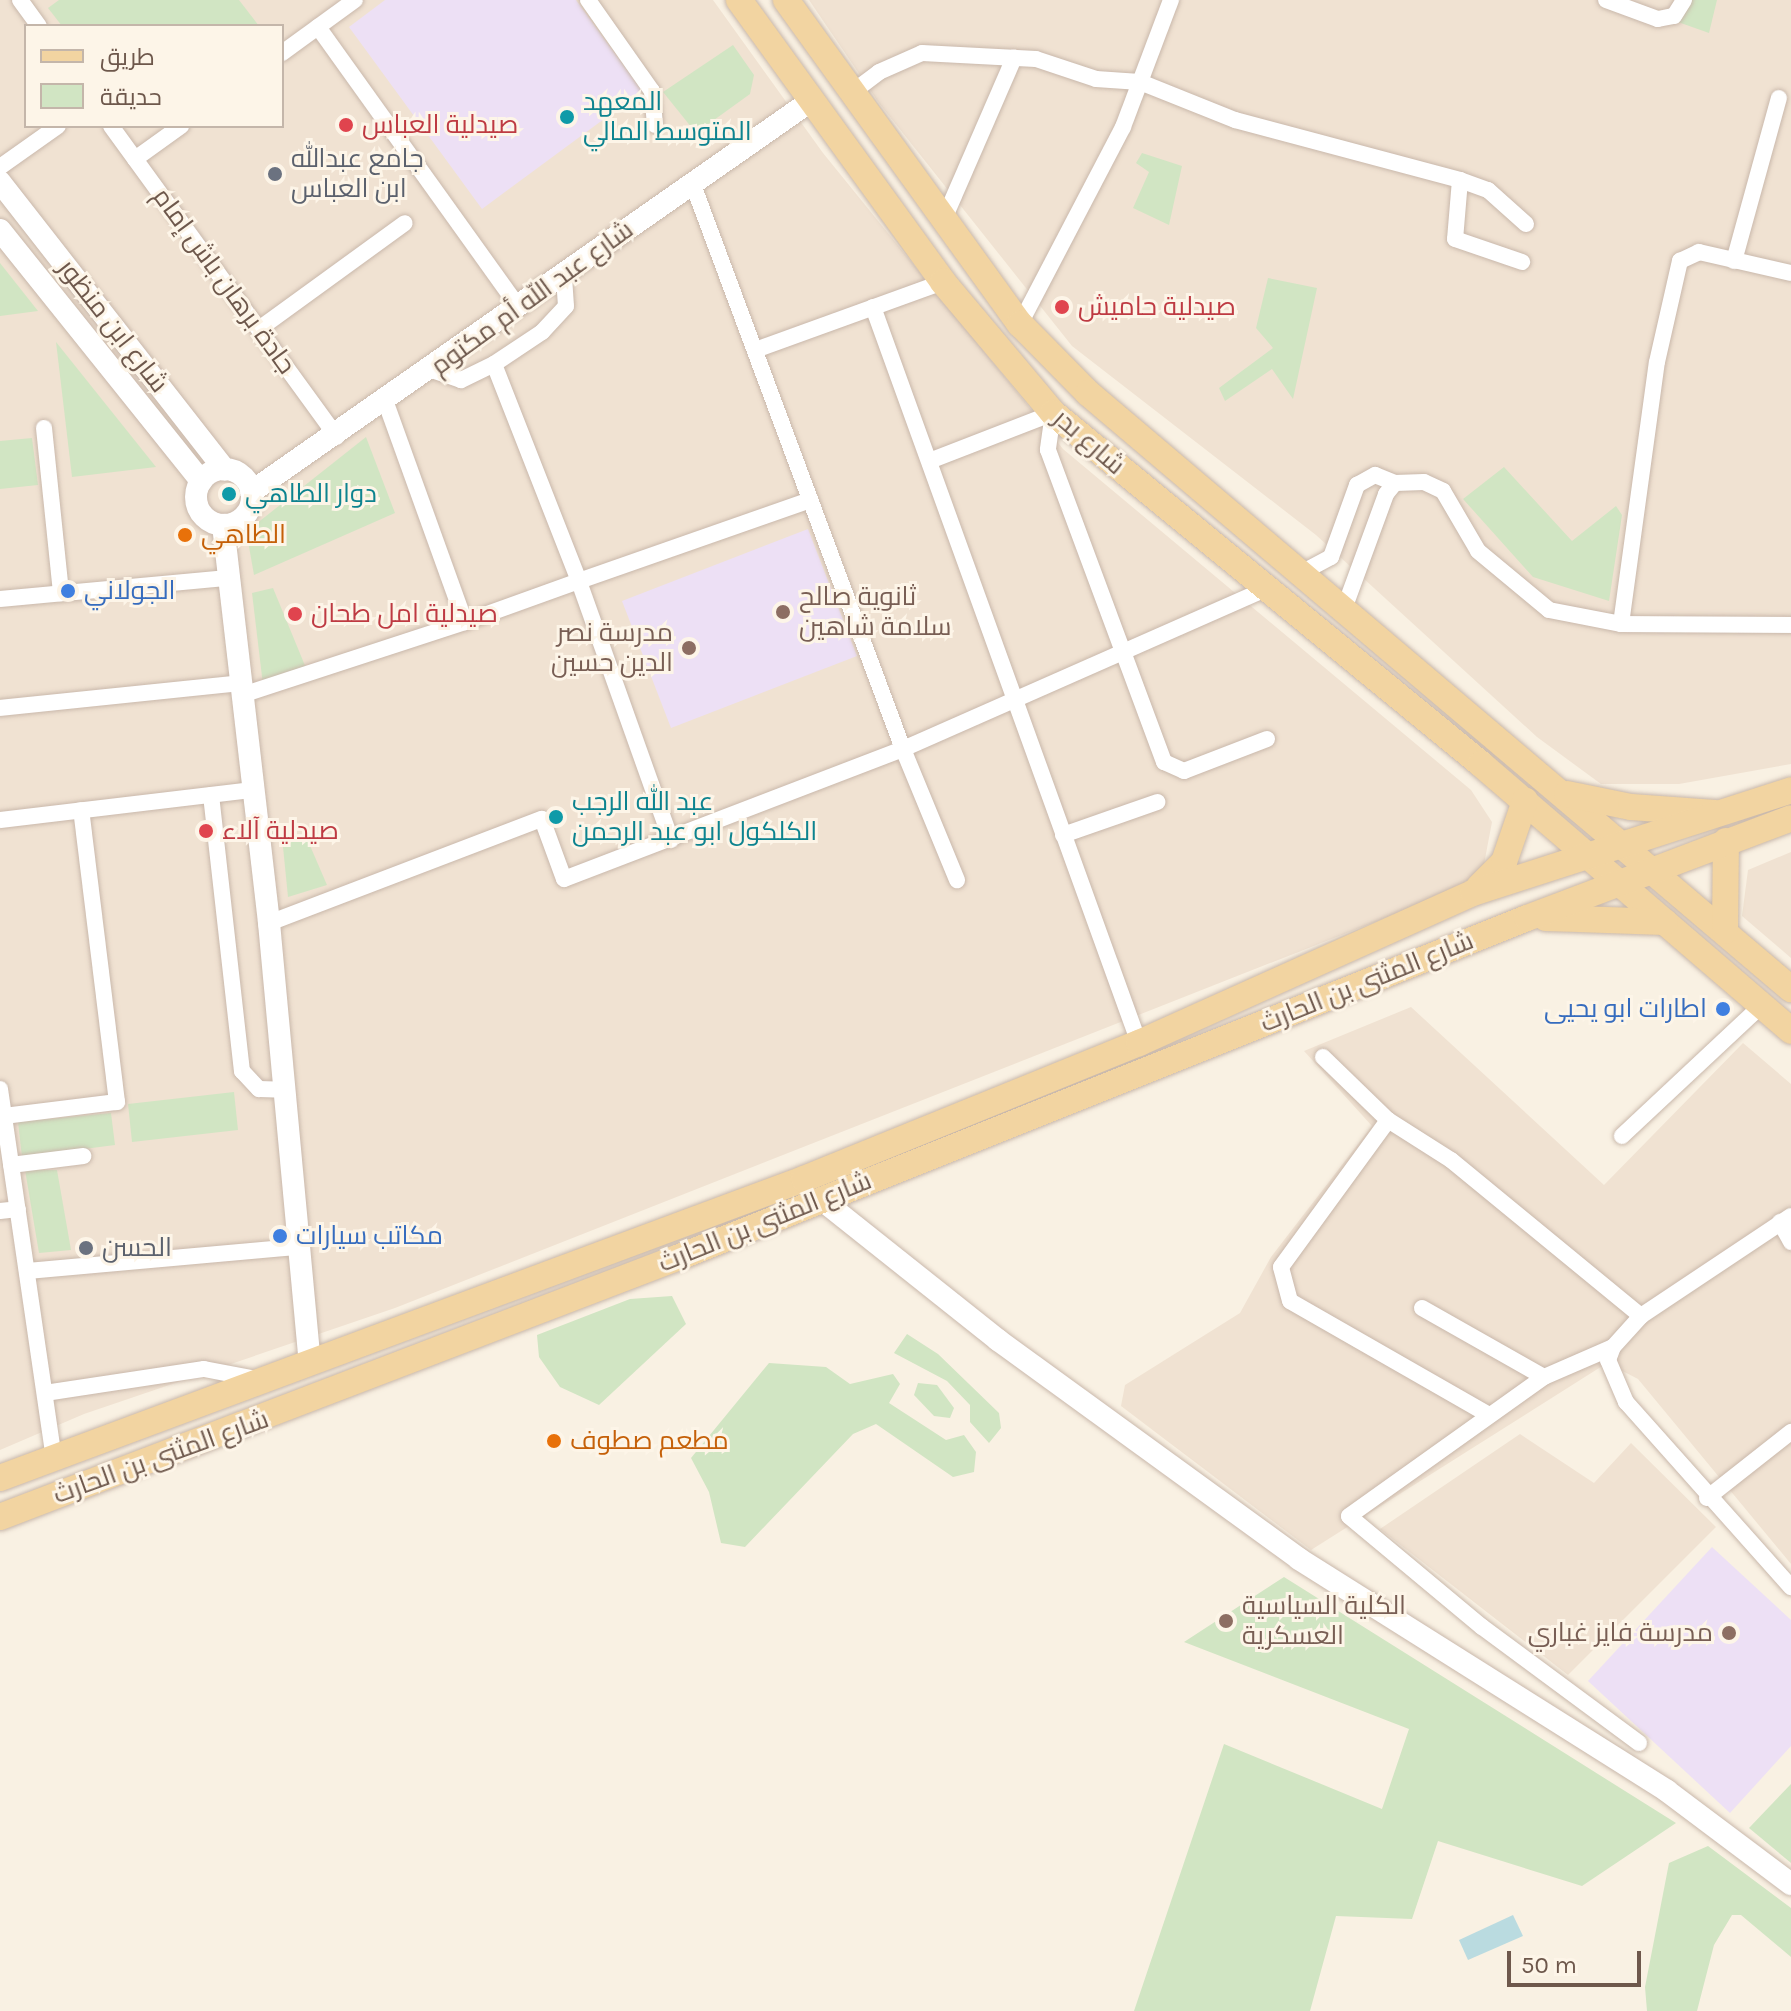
<!DOCTYPE html>
<meta charset="utf-8">
<style>
body{margin:0}
#map{position:relative;width:1791px;height:2011px;overflow:hidden;background:#f9f1e3;font-family:Karla,Cairo,sans-serif}
div>[style]{position:absolute}
[style*='--x']{left:calc(var(--x)*1px);top:calc(var(--y)*1px);width:calc(var(--w)*1px);rotate:calc(var(--a)*1deg)}
.residential>*{inset:0;background:#f0e2d2}
.education>*{inset:0;background:#ede0f5}
.green>*{inset:0;background:#d1e5c3}
.water>*{inset:0;background:#badbe0}
.roads{filter:drop-shadow(0 0 2px #c9b8ab) drop-shadow(0 0 2px #c9b8ab)}
.minor>*{height:16px;margin:-8px;padding:0 8px;transform-origin:8px;border-radius:8px;background:#fff}
.secondary>*{height:22px;margin:-11px;padding:0 11px;transform-origin:11px;border-radius:11px;background:#fff}
.secondary>.ring{margin:-11px;padding:0;box-sizing:content-box;background:none;border:22px solid #fff;border-radius:50%}
.primary>*{height:26px;margin:-13px;padding:0 13px;transform-origin:13px;border-radius:13px;background:#f2d4a1}
.dots>*{width:22px;height:22px;translate:-50% -50%;box-sizing:border-box;border:4px solid #fdf5e8;border-radius:50%}
span{translate:-50% -50%;white-space:nowrap;text-align:center;line-height:1.15;-webkit-text-stroke:6px #fdf5e8;paint-order:stroke}
.culture-label{font-size:26px;color:#0d838f}
.left{translate:0 -50%;text-align:left}
.health-label{font-size:26px;color:#be3a42}
.worship-label{font-size:26px;color:#5b616d}
.street-label{font-size:26px;color:#6e584c}
.food-label{font-size:26px;color:#c56008}
.shop-label{font-size:26px;color:#366cbe}
.right{translate:-100% -50%;text-align:right}
.education-label{font-size:26px;color:#785e54}
.legend{position:absolute;left:24px;top:24px;width:260px;height:104px;box-sizing:border-box;background:#fdf5e8;border:2px solid #c4b6aa;margin:0;padding:10px 14px;list-style:none;font-size:24px;color:#6e584c}
.legend li{display:flex;align-items:center;gap:16px;height:40px}
.legend b{width:40px;border:2px solid #c4b6aa}
.scale{position:absolute;left:1507px;top:1951px;width:134px;height:36px;box-sizing:border-box;border:4px solid #6e584c;border-top:0;padding-left:10px;font-size:24px;line-height:28px;white-space:nowrap;color:#6e584c;-webkit-text-stroke:6px #fdf5e8;paint-order:stroke}
</style>
<div id="map">
<div class="residential">
<i style="clip-path:polygon(evenodd,0 0,713px 0,823px 153px,1063px 449px,1471px 790px,1492px 822px,1481px 880px,395px 1308px,84px 1414px,0 1450px,0 0,26px 26px,282px 26px,282px 126px,26px 126px,26px 26px)"></i>
<i style="clip-path:polygon(809px 0,1791px 0,1791px 764px,1679px 784px,1601px 784px,1537px 737px,1316px 535px,1072px 346px,879px 103px)"></i>
<i style="clip-path:polygon(1791px 852px,1791px 958px,1742px 916px,1748px 870px)"></i>
<i style="clip-path:polygon(1411px 1007px,1604px 1185px,1743px 1043px,1791px 1084px,1791px 1564px,1638px 1379px,1607px 1363px,1311px 1550px,1121px 1406px,1125px 1385px,1240px 1313px,1271px 1257px,1372px 1126px,1304px 1051px)"></i>
<i style="clip-path:polygon(1520px 1434px,1594px 1483px,1631px 1443px,1716px 1527px,1568px 1675px,1380px 1529px)"></i>
</div>
<div class="education">
<i style="clip-path:polygon(385px 0,576px 0,642px 91px,482px 209px,349px 27px)"></i>
<i style="clip-path:polygon(808px 529px,857px 656px,671px 728px,622px 601px)"></i>
<i style="clip-path:polygon(1712px 1547px,1791px 1620px,1791px 1746px,1730px 1813px,1588px 1681px)"></i>
</div>
<div class="green">
<i style="clip-path:polygon(59px 0,239px 0,259px 26px,62px 26px,48px 8px)"></i>
<i style="clip-path:polygon(1683px 0,1717px 0,1709px 33px,1678px 22px)"></i>
<i style="clip-path:polygon(733px 45px,754px 75px,750px 94px,696px 133px,663px 92px)"></i>
<i style="clip-path:polygon(1142px 153px,1182px 166px,1169px 225px,1133px 208px,1149px 172px,1136px 163px)"></i>
<i style="clip-path:polygon(0 263px,38px 311px,0 316px)"></i>
<i style="clip-path:polygon(1268px 278px,1317px 288px,1293px 399px,1272px 369px,1225px 401px,1219px 388px,1273px 348px,1256px 328px)"></i>
<i style="clip-path:polygon(56px 342px,156px 467px,72px 477px)"></i>
<i style="clip-path:polygon(366px 437px,395px 513px,254px 575px,248px 541px,256px 524px)"></i>
<i style="clip-path:polygon(32px 438px,38px 485px,0 489px,0 441px)"></i>
<i style="clip-path:polygon(1504px 467px,1572px 541px,1616px 506px,1622px 515px,1609px 601px,1533px 577px,1463px 499px)"></i>
<i style="clip-path:polygon(273px 588px,306px 668px,263px 685px,252px 593px)"></i>
<i style="clip-path:polygon(305px 834px,327px 885px,288px 897px,283px 847px)"></i>
<i style="clip-path:polygon(234px 1092px,238px 1130px,132px 1142px,128px 1104px)"></i>
<i style="clip-path:polygon(111px 1113px,115px 1145px,22px 1157px,18px 1122px)"></i>
<i style="clip-path:polygon(25px 1170px,57px 1170px,71px 1250px,39px 1253px)"></i>
<i style="clip-path:polygon(672px 1296px,686px 1324px,599px 1405px,560px 1387px,539px 1357px,537px 1335px,630px 1299px)"></i>
<i style="clip-path:polygon(907px 1334px,938px 1354px,999px 1413px,1001px 1428px,989px 1443px,970px 1422px,970px 1405px,947px 1381px,894px 1353px)"></i>
<i style="clip-path:polygon(769px 1363px,826px 1367px,850px 1384px,893px 1374px,900px 1384px,889px 1403px,946px 1440px,964px 1435px,976px 1452px,974px 1472px,953px 1477px,876px 1424px,853px 1434px,745px 1547px,721px 1543px,709px 1492px,691px 1458px)"></i>
<i style="clip-path:polygon(918px 1383px,937px 1385px,954px 1408px,950px 1418px,934px 1416px,914px 1395px)"></i>
<i style="clip-path:polygon(1284px 1577px,1676px 1823px,1582px 1886px,1438px 1841px,1412px 1919px,1336px 1916px,1310px 2011px,1134px 2011px,1224px 1744px,1382px 1809px,1409px 1729px,1184px 1642px)"></i>
<i style="clip-path:polygon(1791px 1784px,1791px 1863px,1749px 1828px)"></i>
<i style="clip-path:polygon(1708px 1846px,1791px 1908px,1791px 1957px,1741px 1915px,1732px 1915px,1714px 1945px,1697px 2011px,1647px 2011px,1645px 1987px,1669px 1863px)"></i>
</div>
<div class="water">
<i style="clip-path:polygon(1513px 1915px,1523px 1936px,1468px 1960px,1459px 1940px)"></i>
</div>
<div class="roads">
<div class="minor">
<i style="--x:20;--y:0;--w:32;--a:54"></i>
<i style="--x:588;--y:0;--w:111;--a:54.9"></i>
<i style="--x:652;--y:91;--w:34;--a:85"></i>
<i style="--x:1606;--y:0;--w:55;--a:20.1"></i>
<i style="--x:1658;--y:19;--w:16;--a:-11"></i>
<i style="--x:1674;--y:16;--w:19;--a:-58"></i>
<i style="--x:318;--y:27;--w:345;--a:54.4"></i>
<i style="--x:282;--y:53;--w:90;--a:-36"></i>
<i style="--x:854;--y:91;--w:31;--a:-37"></i>
<i style="--x:879;--y:72;--w:47;--a:-23.8"></i>
<i style="--x:922;--y:53;--w:114;--a:3"></i>
<i style="--x:1036;--y:59;--w:63;--a:18.4"></i>
<i style="--x:1096;--y:79;--w:44;--a:3.9"></i>
<i style="--x:1140;--y:82;--w:102;--a:21.8"></i>
<i style="--x:1235;--y:120;--w:233;--a:14.9"></i>
<i style="--x:1460;--y:180;--w:30;--a:20"></i>
<i style="--x:1488;--y:190;--w:51;--a:41.8"></i>
<i style="--x:111;--y:126;--w:384;--a:54"></i>
<i style="--x:135;--y:159;--w:57;--a:-35.7"></i>
<i style="--x:0;--y:167;--w:71;--a:-35.3"></i>
<i style="--x:1460;--y:180;--w:59;--a:94.8"></i>
<i style="--x:1455;--y:239;--w:71;--a:18.9"></i>
<i style="--x:692;--y:182;--w:605;--a:69.59"></i>
<i style="--x:903;--y:749;--w:394;--a:-23.8"></i>
<i style="--x:944;--y:219;--w:176;--a:-66.5"></i>
<i style="--x:1734;--y:261;--w:169;--a:-74.6"></i>
<i style="--x:873;--y:307;--w:783;--a:70.13"></i>
<i style="--x:1020;--y:324;--w:222;--a:-62.4"></i>
<i style="--x:1123;--y:127;--w:136;--a:-69.3"></i>
<i style="--x:259;--y:329;--w:180;--a:-36"></i>
<i style="--x:758;--y:349;--w:197;--a:-19.9"></i>
<i style="--x:494;--y:364;--w:58;--a:-33.7"></i>
<i style="--x:542;--y:332;--w:35;--a:-47"></i>
<i style="--x:566;--y:306;--w:31;--a:-94"></i>
<i style="--x:386;--y:403;--w:233;--a:70.2"></i>
<i style="--x:465;--y:622;--w:121;--a:-19.8"></i>
<i style="--x:579;--y:581;--w:233;--a:-111.4"></i>
<i style="--x:494;--y:364;--w:37;--a:154"></i>
<i style="--x:461;--y:380;--w:31;--a:-161"></i>
<i style="--x:44;--y:428;--w:166;--a:84.1"></i>
<i style="--x:932;--y:460;--w:130;--a:-21.2"></i>
<i style="--x:1053;--y:413;--w:37;--a:98"></i>
<i style="--x:1048;--y:450;--w:333;--a:69.6"></i>
<i style="--x:1164;--y:762;--w:22;--a:24"></i>
<i style="--x:1184;--y:771;--w:89;--a:-21.1"></i>
<i style="--x:1301;--y:573;--w:34;--a:-28"></i>
<i style="--x:1331;--y:557;--w:77;--a:-70.1"></i>
<i style="--x:1357;--y:485;--w:21;--a:-29"></i>
<i style="--x:1375;--y:475;--w:22;--a:22"></i>
<i style="--x:1395;--y:483;--w:29;--a:-2"></i>
<i style="--x:1424;--y:482;--w:21;--a:25"></i>
<i style="--x:1443;--y:491;--w:69;--a:59.7"></i>
<i style="--x:1478;--y:551;--w:92;--a:39.7"></i>
<i style="--x:1549;--y:610;--w:73;--a:11"></i>
<i style="--x:1621;--y:624;--w:264;--a:-82.2"></i>
<i style="--x:1657;--y:362;--w:104;--a:-77.2"></i>
<i style="--x:1680;--y:261;--w:21;--a:-25"></i>
<i style="--x:1699;--y:252;--w:94;--a:12.9"></i>
<i style="--x:0;--y:599;--w:229;--a:-5.3"></i>
<i style="--x:1344;--y:609;--w:122;--a:-69.9"></i>
<i style="--x:1386;--y:494;--w:14;--a:-51"></i>
<i style="--x:1621;--y:624;--w:170;--a:0.3"></i>
<i style="--x:242;--y:695;--w:235;--a:-18.1"></i>
<i style="--x:0;--y:708;--w:241;--a:-5.9"></i>
<i style="--x:211;--y:795;--w:278;--a:83.6"></i>
<i style="--x:242;--y:1071;--w:25;--a:47"></i>
<i style="--x:259;--y:1089;--w:24;--a:2"></i>
<i style="--x:0;--y:820;--w:255;--a:-6.8"></i>
<i style="--x:1063;--y:835;--w:100;--a:-19.3"></i>
<i style="--x:671;--y:840;--w:275;--a:-109.6"></i>
<i style="--x:579;--y:581;--w:245;--a:-19.3"></i>
<i style="--x:269;--y:923;--w:292;--a:-20.9"></i>
<i style="--x:542;--y:819;--w:64;--a:69.9"></i>
<i style="--x:564;--y:879;--w:363;--a:-21"></i>
<i style="--x:903;--y:749;--w:142;--a:67.6"></i>
<i style="--x:1323;--y:1057;--w:91;--a:44.1"></i>
<i style="--x:0;--y:1089;--w:372;--a:81.7"></i>
<i style="--x:4;--y:1116;--w:114;--a:-7.1"></i>
<i style="--x:117;--y:1102;--w:294;--a:-97"></i>
<i style="--x:1622;--y:1136;--w:190;--a:-43.1"></i>
<i style="--x:11;--y:1165;--w:73;--a:-7.1"></i>
<i style="--x:0;--y:1211;--w:18;--a:-6"></i>
<i style="--x:1780;--y:1222;--w:23;--a:61"></i>
<i style="--x:27;--y:1271;--w:270;--a:-5.1"></i>
<i style="--x:1422;--y:1308;--w:140;--a:29.5"></i>
<i style="--x:1613;--y:1347;--w:14;--a:111"></i>
<i style="--x:1608;--y:1360;--w:46;--a:66.8"></i>
<i style="--x:1626;--y:1402;--w:248;--a:48.3"></i>
<i style="--x:45;--y:1393;--w:161;--a:-8.6"></i>
<i style="--x:204;--y:1369;--w:54;--a:10.7"></i>
<i style="--x:1489;--y:1415;--w:229;--a:-150.2"></i>
<i style="--x:1290;--y:1301;--w:35;--a:-105"></i>
<i style="--x:1281;--y:1267;--w:182;--a:-53.9"></i>
<i style="--x:1388;--y:1120;--w:75;--a:32.4"></i>
<i style="--x:1451;--y:1160;--w:246;--a:39.4"></i>
<i style="--x:1707;--y:1498;--w:107;--a:-38.2"></i>
<i style="--x:1639;--y:1743;--w:195;--a:-143.5"></i>
<i style="--x:1482;--y:1627;--w:173;--a:-140.2"></i>
<i style="--x:1349;--y:1516;--w:239;--a:-35.5"></i>
<i style="--x:1544;--y:1377;--w:75;--a:-23.5"></i>
<i style="--x:1613;--y:1347;--w:42;--a:-47.9"></i>
<i style="--x:1641;--y:1316;--w:180;--a:-33.7"></i>
</div>
<div class="secondary">
<i style="--x:0;--y:182;--w:365;--a:52"></i>
<i style="--x:0;--y:230;--w:322;--a:51.3"></i>
<i class="ring" style="left:196px;top:469px;width:34px;height:34px"></i>
<i style="--x:251;--y:492;--w:684;--a:-34.94"></i>
<i style="--x:223;--y:525;--w:401;--a:83.4"></i>
<i style="--x:269;--y:923;--w:442;--a:84.7"></i>
<i style="--x:822;--y:1200;--w:225;--a:38.5"></i>
<i style="--x:998;--y:1340;--w:372;--a:36"></i>
<i style="--x:1299;--y:1559;--w:435;--a:32.2"></i>
<i style="--x:1667;--y:1791;--w:155;--a:36.9"></i>
</div>
<div class="primary">
<i style="--x:739;--y:0;--w:348;--a:54.1"></i>
<i style="--x:943;--y:282;--w:171;--a:50"></i>
<i style="--x:1053;--y:413;--w:554;--a:39.35"></i>
<i style="--x:1481;--y:764;--w:409;--a:40.7"></i>
<i style="--x:786;--y:0;--w:400;--a:54.2"></i>
<i style="--x:1020;--y:324;--w:97;--a:45.4"></i>
<i style="--x:1088;--y:393;--w:922;--a:40.29"></i>
<i style="--x:1567;--y:794;--w:65;--a:11.5"></i>
<i style="--x:1631;--y:807;--w:84;--a:4.1"></i>
<i style="--x:1479;--y:887;--w:35;--a:-45"></i>
<i style="--x:1504;--y:862;--w:65;--a:-71"></i>
<i style="--x:1546;--y:918;--w:119;--a:1.9"></i>
<i style="--x:1725;--y:931;--w:90;--a:-89.4"></i>
<i style="--x:0;--y:1478;--w:858;--a:-20.4"></i>
<i style="--x:804;--y:1179;--w:362;--a:-22.1"></i>
<i style="--x:1139;--y:1043;--w:366;--a:-24.2"></i>
<i style="--x:1473;--y:893;--w:334;--a:-17.9"></i>
<i style="--x:0;--y:1517;--w:725;--a:-20.94"></i>
<i style="--x:677;--y:1258;--w:915;--a:-21.8"></i>
<i style="--x:1527;--y:918;--w:282;--a:-20.7"></i>
</div>
</div>
<div class="dots">
<i style="left:567px;top:117px;background:#0f9aa8"></i>
<i style="left:346px;top:125px;background:#e0444e"></i>
<i style="left:275px;top:174px;background:#6b7280"></i>
<i style="left:1062px;top:307px;background:#e0444e"></i>
<i style="left:229px;top:494px;background:#0f9aa8"></i>
<i style="left:185px;top:535px;background:#e8710a"></i>
<i style="left:68px;top:591px;background:#3f7fe0"></i>
<i style="left:783px;top:612px;background:#8d6e63"></i>
<i style="left:295px;top:614px;background:#e0444e"></i>
<i style="left:689px;top:648px;background:#8d6e63"></i>
<i style="left:556px;top:817px;background:#0f9aa8"></i>
<i style="left:206px;top:831px;background:#e0444e"></i>
<i style="left:1723px;top:1009px;background:#3f7fe0"></i>
<i style="left:280px;top:1236px;background:#3f7fe0"></i>
<i style="left:86px;top:1248px;background:#6b7280"></i>
<i style="left:554px;top:1441px;background:#e8710a"></i>
<i style="left:1226px;top:1621px;background:#8d6e63"></i>
<i style="left:1729px;top:1633px;background:#8d6e63"></i>
</div>
<div class="culture-label">
<span class="left" style="left:583px;top:117px">المعهد<br>المتوسط المالي</span>
<span class="left" style="left:245px;top:494px">دوار الطاهي</span>
<span class="left" style="left:572px;top:817px">عبد الله الرجب<br>الكلكول ابو عبد الرحمن</span>
</div>
<div class="health-label">
<span class="left" style="left:362px;top:125px">صيدلية العباس</span>
<span class="left" style="left:1078px;top:307px">صيدلية حاميش</span>
<span class="left" style="left:311px;top:614px">صيدلية امل طحان</span>
<span class="left" style="left:222px;top:831px">صيدلية آلاء</span>
</div>
<div class="worship-label">
<span class="left" style="left:291px;top:174px">جامع عبدالله<br>ابن العباس</span>
<span class="left" style="left:102px;top:1248px">الحسن</span>
</div>
<div class="street-label">
<span style="left:224px;top:281px;rotate:54deg">جادة برهان باش إمام</span>
<span style="left:532px;top:298px;rotate:-36deg">شارع عبد اللّه أم مكتوم</span>
<span style="left:113px;top:326px;rotate:52deg">شارع ابن منظور</span>
<span style="left:1089px;top:442px;rotate:41deg">شارع بدر</span>
<span style="left:1367px;top:982px;rotate:-22deg">شارع المثنى بن الحارث</span>
<span style="left:765px;top:1222px;rotate:-22deg">شارع المثنى بن الحارث</span>
<span style="left:161px;top:1457px;rotate:-20deg">شارع المثنى بن الحارث</span>
</div>
<div class="food-label">
<span class="left" style="left:201px;top:535px">الطاهي</span>
<span class="left" style="left:570px;top:1441px">مطعم صطوف</span>
</div>
<div class="shop-label">
<span class="left" style="left:84px;top:591px">الجولاني</span>
<span class="right" style="left:1707px;top:1009px">اطارات ابو يحيى</span>
<span class="left" style="left:296px;top:1236px">مكاتب سيارات</span>
</div>
<div class="education-label">
<span class="left" style="left:799px;top:612px">ثانوية صالح<br>سلامة شاهين</span>
<span class="right" style="left:673px;top:648px">مدرسة نصر<br>الدين حسين</span>
<span class="left" style="left:1242px;top:1621px">الكلية السياسية<br>العسكرية</span>
<span class="right" style="left:1713px;top:1633px">مدرسة فايز غباري</span>
</div>
<ul class="legend">
<li><b style="height:10px;background:#f2d4a1"></b>طريق</li>
<li><b style="height:22px;background:#d1e5c3"></b>حديقة</li>
</ul>
<div class="scale">50 m</div>
</div>
